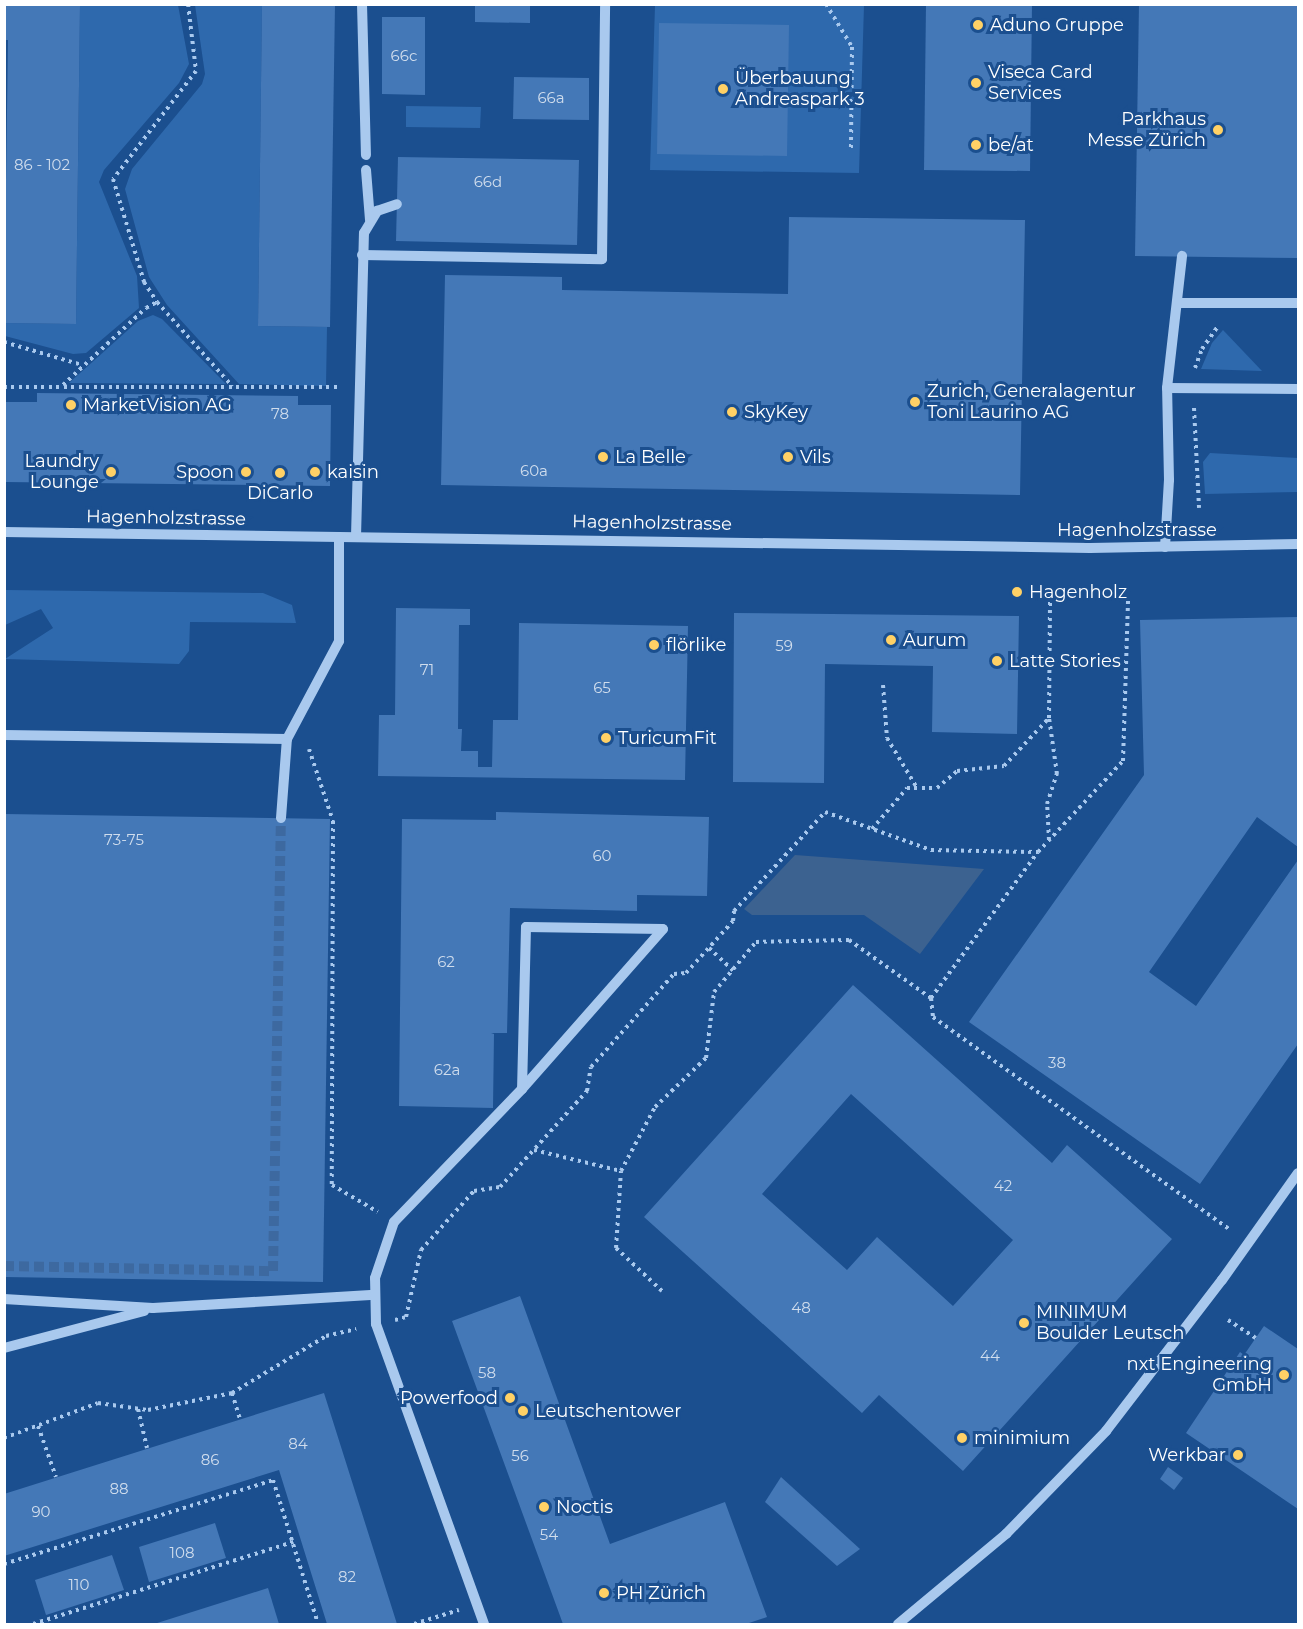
<!DOCTYPE html>
<meta charset="utf-8">
<style>
body{margin:0}
#map{position:relative;width:1303px;height:1629px;overflow:hidden;background:#1b4f8f;font-family:Montserrat,sans-serif}
div>[style]{position:absolute}
[style*='--x']{left:calc(var(--x)*1px);top:calc(var(--y)*1px);width:calc(var(--w)*1px);rotate:calc(var(--a)*1deg)}
.green>*{inset:0;background:#2e69ad}
.water>*{inset:0;background:#3c6290}
.building>*{inset:0;background:#4478b7}
.minor-tunnel>*{height:10px;margin-top:-5px;transform-origin:0;background:repeating-linear-gradient(90deg,#3d69a0 0 10px,transparent 0 15px)}
.path>*{height:4px;margin-top:-2px;transform-origin:0;background:repeating-linear-gradient(90deg,#a9c9ee 0 3px,transparent 0 7.5px)}
.minor>*{height:10px;margin:-5px;padding:0 5px;transform-origin:5px;border-radius:5px;background:#a9c9ee}
.dots>*{width:16px;height:16px;translate:-50% -50%;box-sizing:border-box;border:3px solid #1b4f8f;border-radius:50%}
span{translate:-50% -50%;white-space:nowrap;text-align:center;line-height:1.15;-webkit-text-stroke:6px #1b4f8f;paint-order:stroke}
.number-label{font-size:15px;color:#d0dded}
.number-label span{-webkit-text-stroke-width:0}
.poi-label{font-size:18px;color:#fff}
.left{translate:0 -50%;text-align:left}
.right{translate:-100% -50%;text-align:right}
.street-label{font-size:18px;color:#fff}
.frame{position:absolute;inset:0;border:6px solid #fff;pointer-events:none}
</style>
<div id="map">
<div class="green">
<i style="clip-path:polygon(80px 5px,178px 5px,189px 64px,179px 83px,104px 170px,99px 182px,137px 276px,139px 308px,86px 353px,73px 354px,5px 336px,4px 323px,76px 324px)"></i>
<i style="clip-path:polygon(195px 5px,262px 5px,258px 326px,327px 327px,326px 386px,239px 384px,167px 305px,149px 277px,125px 189px,132px 169px,202px 84px,205px 74px)"></i>
<i style="clip-path:polygon(655px 5px,864px 5px,859px 173px,650px 170px)"></i>
<i style="clip-path:polygon(406px 106px,481px 107px,480px 128px,406px 127px)"></i>
<i style="clip-path:polygon(153px 315px,162px 319px,226px 384px,69px 383px,138px 321px)"></i>
<i style="clip-path:polygon(1223px 330px,1262px 371px,1201px 369px,1212px 343px)"></i>
<i style="clip-path:polygon(1210px 453px,1298px 458px,1298px 492px,1205px 494px,1203px 462px)"></i>
<i style="clip-path:polygon(5px 590px,263px 593px,292px 605px,296px 623px,190px 622px,189px 651px,179px 664px,5px 659px,53px 628px,41px 609px,5px 625px)"></i>
</div>
<div class="water">
<i style="clip-path:polygon(795px 855px,984px 869px,920px 954px,864px 915px,752px 915px,744px 909px)"></i>
</div>
<div class="building">
<i style="clip-path:polygon(262px 4px,335px 4px,330px 327px,258px 326px)"></i>
<i style="clip-path:polygon(475px 4px,530px 4px,530px 23px,475px 22px)"></i>
<i style="clip-path:polygon(926px 4px,1032px 4px,1030px 171px,924px 170px)"></i>
<i style="clip-path:polygon(1139px 4px,1298px 4px,1298px 258px,1135px 256px)"></i>
<i style="clip-path:polygon(4px 5px,80px 5px,76px 324px,4px 323px,8px 40px,4px 40px)"></i>
<i style="clip-path:polygon(382px 17px,425px 17px,425px 95px,382px 94px)"></i>
<i style="clip-path:polygon(659px 23px,789px 25px,787px 156px,657px 154px)"></i>
<i style="clip-path:polygon(514px 77px,589px 78px,589px 120px,513px 119px)"></i>
<i style="clip-path:polygon(398px 157px,579px 160px,577px 245px,396px 241px)"></i>
<i style="clip-path:polygon(789px 217px,1025px 220px,1020px 495px,441px 485px,445px 275px,562px 277px,562px 290px,788px 294px)"></i>
<i style="clip-path:polygon(37px 393px,298px 396px,298px 405px,331px 405px,330px 486px,5px 482px,5px 402px,37px 402px)"></i>
<i style="clip-path:polygon(396px 608px,470px 609px,470px 625px,459px 625px,458px 729px,462px 729px,461px 751px,478px 751px,478px 767px,492px 767px,493px 720px,518px 720px,519px 623px,688px 626px,685px 780px,378px 776px,379px 715px,395px 715px)"></i>
<i style="clip-path:polygon(734px 613px,1019px 616px,1017px 734px,932px 732px,933px 666px,825px 664px,824px 783px,733px 782px)"></i>
<i style="clip-path:polygon(1298px 617px,1298px 847px,1257px 817px,1149px 972px,1196px 1006px,1298px 860px,1298px 1044px,1200px 1184px,969px 1022px,1144px 775px,1140px 620px)"></i>
<i style="clip-path:polygon(496px 812px,709px 817px,707px 896px,637px 895px,637px 911px,510px 908px,507px 1033px,491px 1033px,494px 1034px,493px 1108px,399px 1106px,402px 819px,496px 820px)"></i>
<i style="clip-path:polygon(4px 814px,330px 819px,323px 1282px,4px 1277px)"></i>
<i style="clip-path:polygon(evenodd,853px 985px,1052px 1163px,1067px 1145px,1172px 1239px,963px 1471px,879px 1395px,862px 1413px,644px 1217px,853px 985px,851px 1094px,1013px 1240px,953px 1306px,877px 1237px,847px 1270px,762px 1194px,851px 1094px)"></i>
<i style="clip-path:polygon(520px 1296px,610px 1544px,725px 1502px,767px 1617px,746px 1624px,563px 1624px,452px 1321px)"></i>
<i style="clip-path:polygon(1264px 1326px,1298px 1349px,1298px 1509px,1186px 1433px,1240px 1352px,1244px 1355px)"></i>
<i style="clip-path:polygon(324px 1393px,397px 1624px,327px 1624px,279px 1470px,4px 1556px,4px 1494px)"></i>
<i style="clip-path:polygon(1168px 1467px,1183px 1478px,1174px 1490px,1160px 1479px)"></i>
<i style="clip-path:polygon(781px 1477px,860px 1549px,837px 1566px,765px 1502px)"></i>
<i style="clip-path:polygon(215px 1523px,226px 1558px,149px 1582px,139px 1547px)"></i>
<i style="clip-path:polygon(112px 1555px,124px 1590px,46px 1615px,35px 1580px)"></i>
<i style="clip-path:polygon(268px 1588px,279px 1624px,154px 1624px)"></i>
</div>
<div class="minor-tunnel">
<i style="--x:4;--y:1266;--w:269;--a:1.1"></i>
<i style="--x:273;--y:1271;--w:453;--a:-89"></i>
</div>
<div class="path">
<i style="--x:188;--y:4;--w:67;--a:83.2"></i>
<i style="--x:196;--y:71;--w:136;--a:127.5"></i>
<i style="--x:113;--y:179;--w:108;--a:73.2"></i>
<i style="--x:144;--y:282;--w:24;--a:57"></i>
<i style="--x:157;--y:302;--w:113;--a:48.2"></i>
<i style="--x:826;--y:4;--w:50;--a:58.8"></i>
<i style="--x:852;--y:47;--w:104;--a:90.6"></i>
<i style="--x:4;--y:342;--w:81;--a:16.4"></i>
<i style="--x:1195;--y:368;--w:20;--a:-70"></i>
<i style="--x:1202;--y:349;--w:29;--a:-55"></i>
<i style="--x:63;--y:385;--w:113;--a:-42.9"></i>
<i style="--x:146;--y:308;--w:13;--a:-29"></i>
<i style="--x:4;--y:387;--w:335;--a:0"></i>
<i style="--x:1194;--y:408;--w:100;--a:87.1"></i>
<i style="--x:883;--y:685;--w:53;--a:85.7"></i>
<i style="--x:887;--y:738;--w:58;--a:59"></i>
<i style="--x:309;--y:749;--w:76;--a:71.6"></i>
<i style="--x:333;--y:821;--w:364;--a:90.2"></i>
<i style="--x:332;--y:1185;--w:53;--a:30.4"></i>
<i style="--x:872;--y:829;--w:54;--a:-49.5"></i>
<i style="--x:907;--y:788;--w:30;--a:0"></i>
<i style="--x:937;--y:788;--w:26;--a:-40"></i>
<i style="--x:957;--y:771;--w:47;--a:-6.1"></i>
<i style="--x:1004;--y:766;--w:64;--a:-46.9"></i>
<i style="--x:1049;--y:840;--w:36;--a:-93"></i>
<i style="--x:1047;--y:804;--w:32;--a:-72"></i>
<i style="--x:1057;--y:774;--w:57;--a:-98.1"></i>
<i style="--x:1049;--y:718;--w:120;--a:-89.5"></i>
<i style="--x:709;--y:948;--w:33;--a:43"></i>
<i style="--x:931;--y:998;--w:19;--a:84"></i>
<i style="--x:933;--y:1017;--w:366;--a:35.6"></i>
<i style="--x:534;--y:1150;--w:89;--a:13.6"></i>
<i style="--x:662;--y:1291;--w:63;--a:-136.9"></i>
<i style="--x:616;--y:1248;--w:77;--a:-86.3"></i>
<i style="--x:621;--y:1171;--w:72;--a:-62"></i>
<i style="--x:655;--y:1107;--w:71;--a:-43.9"></i>
<i style="--x:706;--y:1058;--w:66;--a:-83.1"></i>
<i style="--x:714;--y:992;--w:65;--a:-50"></i>
<i style="--x:756;--y:942;--w:93;--a:-1.2"></i>
<i style="--x:849;--y:940;--w:100;--a:35.3"></i>
<i style="--x:931;--y:998;--w:181;--a:-53.8"></i>
<i style="--x:395;--y:1320;--w:11;--a:-15"></i>
<i style="--x:406;--y:1317;--w:69;--a:-77.4"></i>
<i style="--x:421;--y:1250;--w:79;--a:-48.1"></i>
<i style="--x:474;--y:1191;--w:26;--a:-9"></i>
<i style="--x:500;--y:1187;--w:130;--a:-47.8"></i>
<i style="--x:587;--y:1091;--w:24;--a:-81"></i>
<i style="--x:591;--y:1067;--w:125;--a:-48.3"></i>
<i style="--x:674;--y:974;--w:12;--a:-5"></i>
<i style="--x:686;--y:973;--w:70;--a:-47.9"></i>
<i style="--x:733;--y:921;--w:10;--a:-84"></i>
<i style="--x:734;--y:911;--w:134;--a:-47.4"></i>
<i style="--x:825;--y:812;--w:113;--a:19.7"></i>
<i style="--x:931;--y:850;--w:107;--a:1.1"></i>
<i style="--x:1038;--y:852;--w:125;--a:-47"></i>
<i style="--x:1123;--y:761;--w:162;--a:-88.2"></i>
<i style="--x:1228;--y:1320;--w:33;--a:33"></i>
<i style="--x:232;--y:1393;--w:28;--a:73"></i>
<i style="--x:138;--y:1409;--w:40;--a:77"></i>
<i style="--x:38;--y:1426;--w:54;--a:70.6"></i>
<i style="--x:4;--y:1438;--w:100;--a:-20.4"></i>
<i style="--x:98;--y:1403;--w:50;--a:8"></i>
<i style="--x:148;--y:1410;--w:86;--a:-11.4"></i>
<i style="--x:232;--y:1393;--w:110;--a:-31.2"></i>
<i style="--x:326;--y:1336;--w:31;--a:-13"></i>
<i style="--x:4;--y:1564;--w:282;--a:-17.3"></i>
<i style="--x:273;--y:1480;--w:151;--a:72.6"></i>
<i style="--x:33;--y:1624;--w:273;--a:-17.5"></i>
<i style="--x:414;--y:1624;--w:47;--a:-17.3"></i>
</div>
<div class="minor">
<i style="--x:362;--y:4;--w:151;--a:88.5"></i>
<i style="--x:366;--y:170;--w:50;--a:85.4"></i>
<i style="--x:362;--y:255;--w:240;--a:1"></i>
<i style="--x:602;--y:259;--w:255;--a:-89.3"></i>
<i style="--x:1178;--y:303;--w:120;--a:0"></i>
<i style="--x:1167;--y:388;--w:131;--a:0.4"></i>
<i style="--x:4;--y:532;--w:1086;--a:0.84"></i>
<i style="--x:1090;--y:548;--w:208;--a:-1.1"></i>
<i style="--x:356;--y:537;--w:304;--a:-88.5"></i>
<i style="--x:364;--y:233;--w:26;--a:-59"></i>
<i style="--x:377;--y:211;--w:21;--a:-19"></i>
<i style="--x:1165;--y:547;--w:67;--a:-86.6"></i>
<i style="--x:1169;--y:480;--w:92;--a:-91.2"></i>
<i style="--x:1167;--y:388;--w:133;--a:-83.5"></i>
<i style="--x:4;--y:735;--w:283;--a:0.8"></i>
<i style="--x:281;--y:818;--w:79;--a:-85.7"></i>
<i style="--x:287;--y:739;--w:111;--a:-62"></i>
<i style="--x:339;--y:641;--w:104;--a:-90"></i>
<i style="--x:4;--y:1299;--w:149;--a:3.5"></i>
<i style="--x:153;--y:1308;--w:222;--a:-3.4"></i>
<i style="--x:4;--y:1348;--w:145;--a:-14.8"></i>
<i style="--x:484;--y:1624;--w:319;--a:-109.8"></i>
<i style="--x:376;--y:1324;--w:46;--a:-91.2"></i>
<i style="--x:375;--y:1278;--w:59;--a:-71.3"></i>
<i style="--x:394;--y:1222;--w:185;--a:-46.1"></i>
<i style="--x:522;--y:1089;--w:213;--a:-48.6"></i>
<i style="--x:663;--y:929;--w:137;--a:-179.2"></i>
<i style="--x:526;--y:927;--w:162;--a:91.4"></i>
<i style="--x:898;--y:1624;--w:141;--a:-39.8"></i>
<i style="--x:1006;--y:1534;--w:144;--a:-45.8"></i>
<i style="--x:1106;--y:1431;--w:190;--a:-52.5"></i>
<i style="--x:1222;--y:1280;--w:131;--a:-54.6"></i>
</div>
<div class="dots">
<i style="left:978px;top:25px;background:#ffd166"></i>
<i style="left:976px;top:83px;background:#ffd166"></i>
<i style="left:723px;top:89px;background:#ffd166"></i>
<i style="left:1218px;top:130px;background:#ffd166"></i>
<i style="left:976px;top:145px;background:#ffd166"></i>
<i style="left:915px;top:402px;background:#ffd166"></i>
<i style="left:71px;top:405px;background:#ffd166"></i>
<i style="left:732px;top:412px;background:#ffd166"></i>
<i style="left:603px;top:457px;background:#ffd166"></i>
<i style="left:788px;top:457px;background:#ffd166"></i>
<i style="left:111px;top:472px;background:#ffd166"></i>
<i style="left:246px;top:472px;background:#ffd166"></i>
<i style="left:315px;top:472px;background:#ffd166"></i>
<i style="left:280px;top:473px;background:#ffd166"></i>
<i style="left:1017px;top:592px;background:#ffd166"></i>
<i style="left:891px;top:640px;background:#ffd166"></i>
<i style="left:654px;top:645px;background:#ffd166"></i>
<i style="left:997px;top:661px;background:#ffd166"></i>
<i style="left:606px;top:738px;background:#ffd166"></i>
<i style="left:1024px;top:1323px;background:#ffd166"></i>
<i style="left:1284px;top:1375px;background:#ffd166"></i>
<i style="left:510px;top:1398px;background:#ffd166"></i>
<i style="left:523px;top:1411px;background:#ffd166"></i>
<i style="left:962px;top:1438px;background:#ffd166"></i>
<i style="left:1238px;top:1455px;background:#ffd166"></i>
<i style="left:544px;top:1507px;background:#ffd166"></i>
<i style="left:604px;top:1593px;background:#ffd166"></i>
</div>
<div class="number-label">
<span style="left:404px;top:56px">66c</span>
<span style="left:551px;top:98px">66a</span>
<span style="left:42px;top:165px">86 - 102</span>
<span style="left:488px;top:182px">66d</span>
<span style="left:280px;top:414px">78</span>
<span style="left:534px;top:471px">60a</span>
<span style="left:784px;top:646px">59</span>
<span style="left:427px;top:670px">71</span>
<span style="left:602px;top:688px">65</span>
<span style="left:124px;top:840px">73-75</span>
<span style="left:602px;top:856px">60</span>
<span style="left:446px;top:962px">62</span>
<span style="left:1057px;top:1063px">38</span>
<span style="left:447px;top:1070px">62a</span>
<span style="left:1003px;top:1186px">42</span>
<span style="left:801px;top:1308px">48</span>
<span style="left:990px;top:1356px">44</span>
<span style="left:487px;top:1373px">58</span>
<span style="left:298px;top:1444px">84</span>
<span style="left:520px;top:1456px">56</span>
<span style="left:210px;top:1460px">86</span>
<span style="left:119px;top:1489px">88</span>
<span style="left:41px;top:1512px">90</span>
<span style="left:549px;top:1535px">54</span>
<span style="left:182px;top:1553px">108</span>
<span style="left:347px;top:1577px">82</span>
<span style="left:79px;top:1585px">110</span>
</div>
<div class="poi-label">
<span class="left" style="left:990px;top:25px">Aduno Gruppe</span>
<span class="left" style="left:988px;top:83px">Viseca Card<br>Services</span>
<span class="left" style="left:735px;top:89px">Überbauung<br>Andreaspark 3</span>
<span class="right" style="left:1206px;top:130px">Parkhaus<br>Messe Zürich</span>
<span class="left" style="left:988px;top:145px">be/at</span>
<span class="left" style="left:927px;top:402px">Zurich, Generalagentur<br>Toni Laurino AG</span>
<span class="left" style="left:83px;top:405px">MarketVision AG</span>
<span class="left" style="left:744px;top:412px">SkyKey</span>
<span class="left" style="left:615px;top:457px">La Belle</span>
<span class="left" style="left:800px;top:457px">Vils</span>
<span class="right" style="left:99px;top:472px">Laundry<br>Lounge</span>
<span class="right" style="left:234px;top:472px">Spoon</span>
<span class="left" style="left:327px;top:472px">kaisin</span>
<span style="left:280px;top:493px">DiCarlo</span>
<span class="left" style="left:1029px;top:592px">Hagenholz</span>
<span class="left" style="left:903px;top:640px">Aurum</span>
<span class="left" style="left:666px;top:645px">flörlike</span>
<span class="left" style="left:1009px;top:661px">Latte Stories</span>
<span class="left" style="left:618px;top:738px">TuricumFit</span>
<span class="left" style="left:1036px;top:1323px">MINIMUM<br>Boulder Leutsch</span>
<span class="right" style="left:1272px;top:1375px">nxt Engineering<br>GmbH</span>
<span class="right" style="left:498px;top:1398px">Powerfood</span>
<span class="left" style="left:535px;top:1411px">Leutschentower</span>
<span class="left" style="left:974px;top:1438px">minimium</span>
<span class="right" style="left:1226px;top:1455px">Werkbar</span>
<span class="left" style="left:556px;top:1507px">Noctis</span>
<span class="left" style="left:616px;top:1593px">PH Zürich</span>
</div>
<div class="street-label">
<span style="left:166px;top:518px;rotate:1deg">Hagenholzstrasse</span>
<span style="left:652px;top:523px;rotate:1deg">Hagenholzstrasse</span>
<span style="left:1137px;top:530px">Hagenholzstrasse</span>
</div>
<div class="frame"></div>
</div>
